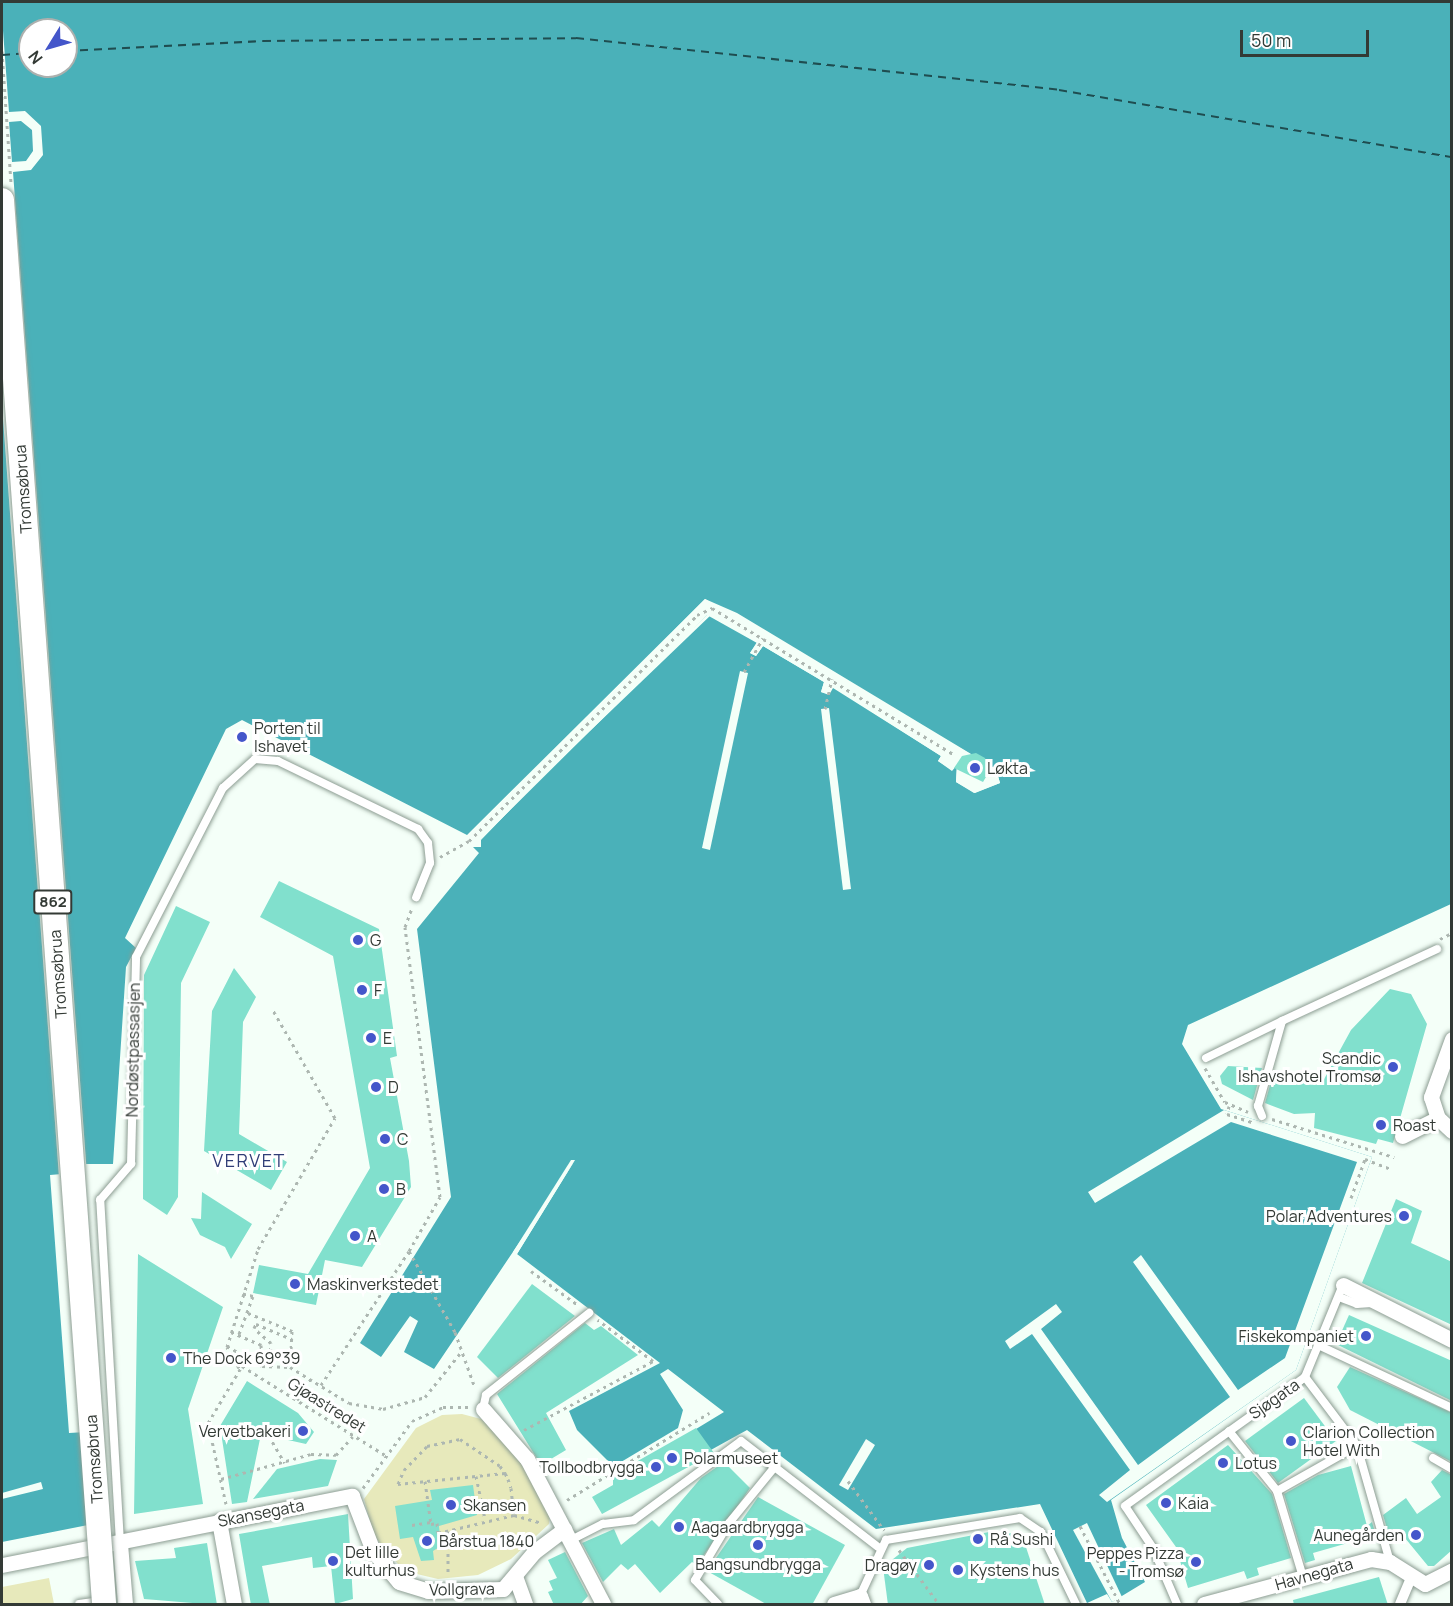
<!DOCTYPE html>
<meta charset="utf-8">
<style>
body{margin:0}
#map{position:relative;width:1453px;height:1606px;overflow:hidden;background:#f4fff8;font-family:Manrope,sans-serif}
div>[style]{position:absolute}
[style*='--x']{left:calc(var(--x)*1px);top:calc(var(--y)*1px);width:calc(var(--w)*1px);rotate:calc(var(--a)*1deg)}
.green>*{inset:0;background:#e7e9bb}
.water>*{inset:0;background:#4ab1b9}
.pier>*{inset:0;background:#f4fff8}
.ferry>*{height:1.5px;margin-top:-0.75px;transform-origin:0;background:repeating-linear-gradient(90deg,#1f4d50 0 8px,transparent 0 14px)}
.building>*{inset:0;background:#81e0cd}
.path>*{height:3px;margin-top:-1.5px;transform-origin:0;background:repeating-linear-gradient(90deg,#adb7b1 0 3px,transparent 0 7.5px)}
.roads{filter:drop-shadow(0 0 2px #8c9d92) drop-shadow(0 0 2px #8c9d92)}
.service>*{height:8px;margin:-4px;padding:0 4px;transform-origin:4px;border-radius:4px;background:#fff}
.pedestrian>*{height:10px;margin:-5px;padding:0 5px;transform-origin:5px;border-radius:5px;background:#fff}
.minor>*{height:15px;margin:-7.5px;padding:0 7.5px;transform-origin:7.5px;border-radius:7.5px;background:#fff}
.path-bridge>*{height:3px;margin-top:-1.5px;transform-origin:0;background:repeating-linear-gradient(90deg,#adb7b1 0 3px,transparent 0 7.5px)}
.bridges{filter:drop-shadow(0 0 2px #8c9d92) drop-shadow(0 0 2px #8c9d92)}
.primary-bridge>*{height:24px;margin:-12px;padding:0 12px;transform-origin:12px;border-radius:12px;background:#fff}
.dots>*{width:16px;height:16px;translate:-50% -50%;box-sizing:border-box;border:3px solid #fff;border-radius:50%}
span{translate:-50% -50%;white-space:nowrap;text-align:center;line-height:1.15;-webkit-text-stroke:6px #fff;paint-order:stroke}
.shield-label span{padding:2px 4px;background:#fff;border:2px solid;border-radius:4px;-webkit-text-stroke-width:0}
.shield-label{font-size:15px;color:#333a35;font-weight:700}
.street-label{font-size:16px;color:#333a35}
.poi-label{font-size:16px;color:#333a35}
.left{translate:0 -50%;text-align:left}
.right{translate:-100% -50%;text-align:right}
.neighbourhood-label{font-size:18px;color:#303d77;letter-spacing:1.5px}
.frame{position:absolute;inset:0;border:3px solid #333a35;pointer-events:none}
.north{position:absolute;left:18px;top:18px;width:60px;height:60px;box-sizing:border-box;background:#fff;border:2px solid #adb0ae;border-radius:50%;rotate:233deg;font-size:16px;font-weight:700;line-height:24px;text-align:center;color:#333a35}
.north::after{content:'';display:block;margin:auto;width:21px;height:27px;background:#4456ca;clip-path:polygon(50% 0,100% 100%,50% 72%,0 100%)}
.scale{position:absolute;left:1240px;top:30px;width:129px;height:27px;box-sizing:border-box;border:3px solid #333a35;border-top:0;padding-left:8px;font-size:18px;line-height:21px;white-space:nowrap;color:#333a35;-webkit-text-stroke:4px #fff;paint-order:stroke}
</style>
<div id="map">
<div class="green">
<i style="clip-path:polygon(462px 1414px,481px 1419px,511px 1445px,550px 1515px,549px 1524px,511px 1559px,478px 1575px,438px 1579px,404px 1571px,374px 1536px,364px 1499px,416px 1428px,442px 1415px)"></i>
<i style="clip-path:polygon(49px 1578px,54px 1604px,2px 1604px,2px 1587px)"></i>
</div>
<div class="water">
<i style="clip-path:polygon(evenodd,2px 2px,1451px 2px,1451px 904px,1188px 1025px,1182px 1044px,1221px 1109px,1372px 1157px,1296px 1370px,1111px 1500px,1122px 1538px,1145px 1582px,1112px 1602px,1107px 1594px,1087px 1603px,1040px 1504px,876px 1529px,747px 1430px,709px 1451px,696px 1429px,724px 1412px,668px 1369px,660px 1374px,683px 1410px,678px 1428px,616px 1465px,607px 1460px,577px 1430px,569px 1411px,660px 1363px,517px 1254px,575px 1160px,434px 1369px,404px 1352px,418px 1321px,410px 1316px,381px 1357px,360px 1343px,451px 1197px,417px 929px,479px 853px,473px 847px,481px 847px,480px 840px,707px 615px,757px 643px,750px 653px,756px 656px,763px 646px,824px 682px,821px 692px,829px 694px,833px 687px,941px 756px,938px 761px,952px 770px,957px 764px,956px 782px,974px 793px,1000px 783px,996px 769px,705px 599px,467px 835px,242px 720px,226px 729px,125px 938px,136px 948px,126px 967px,113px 1164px,86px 1164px,85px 1172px,50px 1175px,69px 1433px,103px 1431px,88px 1525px,2px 1542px,2px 2px,30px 30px,66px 30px,66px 66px,30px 66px,30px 30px)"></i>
</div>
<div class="pier">
<i style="clip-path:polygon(evenodd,2px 17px,9px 112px,25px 111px,41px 126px,43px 155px,31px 170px,13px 172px,87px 1175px,59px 1177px,2px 405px,2px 17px,21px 121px,32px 130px,33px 151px,26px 161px,12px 162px,9px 122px,21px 121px)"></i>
<i style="clip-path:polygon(705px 599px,737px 613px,996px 769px,1000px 783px,975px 793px,956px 782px,957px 765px,952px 771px,938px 761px,941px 756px,833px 688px,829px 695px,821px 692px,824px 682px,763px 646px,756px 656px,750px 653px,757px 642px,712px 614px,542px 777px,481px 840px,481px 847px,473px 847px,540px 775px,711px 611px,759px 640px,754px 652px,764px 644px,826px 680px,825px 690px,834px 685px,943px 753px,942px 760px,951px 766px,958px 761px,960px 781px,974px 789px,997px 781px,994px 771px,706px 602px,468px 838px)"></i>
<i style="clip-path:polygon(740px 671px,748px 673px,710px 850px,702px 848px)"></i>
<i style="clip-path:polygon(829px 708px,851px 889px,843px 890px,821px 709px)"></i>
<i style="clip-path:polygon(1224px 1110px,1372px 1157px,1296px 1370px,1107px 1502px,1099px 1495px,1130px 1470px,1032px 1334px,1010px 1349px,1005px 1341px,1056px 1304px,1062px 1312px,1041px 1329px,1138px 1465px,1230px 1397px,1133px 1262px,1141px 1255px,1238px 1390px,1285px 1358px,1357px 1162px,1231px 1122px,1095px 1203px,1088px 1192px)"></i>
<i style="clip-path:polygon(571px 1160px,575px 1160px,517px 1254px,513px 1252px)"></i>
<i style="clip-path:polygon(866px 1439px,875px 1445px,848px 1490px,839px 1485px)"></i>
<i style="clip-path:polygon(41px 1482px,43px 1489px,2px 1499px,2px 1493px)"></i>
<i style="clip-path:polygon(1087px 1523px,1122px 1597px,1112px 1602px,1073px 1530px)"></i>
</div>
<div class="ferry">
<i style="--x:66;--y:51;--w:197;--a:-2.9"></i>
<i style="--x:263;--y:41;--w:313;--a:-0.5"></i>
<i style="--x:576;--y:38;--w:486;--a:6.1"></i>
<i style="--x:1059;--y:90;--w:399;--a:9.7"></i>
<i style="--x:2;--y:55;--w:28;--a:-4"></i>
</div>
<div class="building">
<i style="clip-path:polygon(976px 753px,985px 758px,989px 772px,983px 782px,954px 768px,962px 756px)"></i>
<i style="clip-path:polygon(279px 881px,379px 929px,397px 1056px,390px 1058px,409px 1161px,411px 1187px,362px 1267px,325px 1260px,316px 1305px,253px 1293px,259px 1265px,308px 1274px,370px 1168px,333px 956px,260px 917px)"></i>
<i style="clip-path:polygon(176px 906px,210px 922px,181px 983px,178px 1197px,167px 1215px,143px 1199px,144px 975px)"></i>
<i style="clip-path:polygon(234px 968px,256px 997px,243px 1022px,239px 1134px,287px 1162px,271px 1190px,204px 1151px,212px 1011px)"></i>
<i style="clip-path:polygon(1390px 989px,1411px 994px,1427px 1024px,1393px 1143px,1378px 1139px,1376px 1144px,1314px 1128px,1315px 1113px,1294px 1114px,1265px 1103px,1274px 1071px,1322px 1083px,1351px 1030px)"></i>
<i style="clip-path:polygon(1228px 1066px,1262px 1068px,1253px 1100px,1222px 1084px,1220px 1076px)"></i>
<i style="clip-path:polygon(202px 1192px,252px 1224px,231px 1259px,225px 1247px,200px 1235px,191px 1218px,201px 1219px)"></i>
<i style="clip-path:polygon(1396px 1199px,1422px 1211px,1411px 1243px,1452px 1262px,1452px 1325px,1362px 1283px)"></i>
<i style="clip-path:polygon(138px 1254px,223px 1307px,188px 1409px,203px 1504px,134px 1514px)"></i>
<i style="clip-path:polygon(532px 1284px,575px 1316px,498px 1378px,477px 1357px)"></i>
<i style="clip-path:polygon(1349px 1315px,1452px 1361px,1452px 1401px,1336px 1344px)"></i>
<i style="clip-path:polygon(585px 1323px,594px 1330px,601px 1326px,638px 1355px,546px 1413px,566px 1450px,541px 1465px,497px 1394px)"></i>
<i style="clip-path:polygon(1350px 1367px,1452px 1413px,1452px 1462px,1350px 1410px,1337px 1387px)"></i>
<i style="clip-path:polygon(247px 1381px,298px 1413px,314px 1432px,306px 1444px,261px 1434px,247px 1502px,232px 1504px,220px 1426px)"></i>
<i style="clip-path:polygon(1304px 1398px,1336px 1441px,1278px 1483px,1245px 1441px)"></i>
<i style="clip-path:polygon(696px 1428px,714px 1453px,602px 1514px,592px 1497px,613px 1485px,613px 1475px)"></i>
<i style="clip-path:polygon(1228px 1445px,1272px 1494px,1291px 1558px,1257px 1568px,1259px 1575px,1247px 1579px,1244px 1571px,1188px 1588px,1176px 1547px,1146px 1505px)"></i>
<i style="clip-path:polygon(320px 1459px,337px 1460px,328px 1486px,253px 1499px,277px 1469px)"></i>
<i style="clip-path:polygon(724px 1462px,750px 1488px,697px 1565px,692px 1562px,660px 1593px,635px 1564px,628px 1570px,621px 1564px,603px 1582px,582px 1543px,614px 1529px,621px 1545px,652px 1520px,659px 1527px,701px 1478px)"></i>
<i style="clip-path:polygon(1351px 1466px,1367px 1526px,1372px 1522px,1376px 1535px,1313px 1553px,1315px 1560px,1305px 1563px,1284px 1494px,1318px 1475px)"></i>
<i style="clip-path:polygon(1442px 1470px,1452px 1475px,1452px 1550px,1434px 1566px,1428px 1566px,1405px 1538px,1399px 1542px,1388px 1532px,1383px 1515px,1406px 1498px,1417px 1514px,1441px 1497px,1431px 1482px)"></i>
<i style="clip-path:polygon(473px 1485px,477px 1515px,439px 1526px,441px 1546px,433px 1551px,434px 1560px,421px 1561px,413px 1537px,400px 1539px,395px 1506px,432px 1500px,430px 1490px)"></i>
<i style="clip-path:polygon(758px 1497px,845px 1545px,812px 1605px,768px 1605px,707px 1571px)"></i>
<i style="clip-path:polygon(348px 1514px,353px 1599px,335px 1604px,331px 1566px,313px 1568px,312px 1557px,262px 1566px,270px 1605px,251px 1605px,239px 1534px)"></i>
<i style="clip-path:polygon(994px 1531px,1022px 1535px,1045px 1605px,888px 1605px,883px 1567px,907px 1548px)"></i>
<i style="clip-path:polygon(207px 1543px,217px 1605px,144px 1599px,135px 1561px,176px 1558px,174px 1548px)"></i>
<i style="clip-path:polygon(565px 1552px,588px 1596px,580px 1605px,554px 1605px,548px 1592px,553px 1590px,549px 1581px,557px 1578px,548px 1560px)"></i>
<i style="clip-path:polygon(1379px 1577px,1388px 1605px,1294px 1605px,1293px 1600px)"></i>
</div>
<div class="path">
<i style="--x:744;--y:672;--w:39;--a:-61"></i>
<i style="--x:825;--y:709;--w:31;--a:-77"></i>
<i style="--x:440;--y:857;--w:33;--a:-29"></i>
<i style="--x:469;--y:841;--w:321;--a:-44.7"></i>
<i style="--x:697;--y:615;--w:17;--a:-25"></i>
<i style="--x:712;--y:608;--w:284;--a:31.2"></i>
<i style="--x:1440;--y:939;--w:13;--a:-27"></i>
<i style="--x:1205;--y:1068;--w:39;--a:60"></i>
<i style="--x:1225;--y:1102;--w:25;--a:23"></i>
<i style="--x:1229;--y:1106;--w:8;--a:104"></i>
<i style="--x:1227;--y:1114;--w:26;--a:18"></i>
<i style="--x:1272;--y:1119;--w:128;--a:17.3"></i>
<i style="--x:1351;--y:1198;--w:41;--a:-70.3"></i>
<i style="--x:1365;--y:1159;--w:26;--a:21"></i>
<i style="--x:409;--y:1251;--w:62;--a:-60.1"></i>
<i style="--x:440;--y:1197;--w:272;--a:-97.4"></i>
<i style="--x:405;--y:927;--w:20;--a:-70"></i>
<i style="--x:531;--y:1271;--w:58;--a:35.9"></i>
<i style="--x:248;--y:1313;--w:48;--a:22.2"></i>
<i style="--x:292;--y:1331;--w:36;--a:93"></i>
<i style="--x:231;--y:1332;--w:33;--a:23"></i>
<i style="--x:261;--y:1345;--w:21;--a:87"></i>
<i style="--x:239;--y:1334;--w:40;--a:-69.8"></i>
<i style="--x:253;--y:1296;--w:12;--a:-166"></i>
<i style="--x:227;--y:1346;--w:40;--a:29.7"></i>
<i style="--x:262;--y:1366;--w:28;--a:2"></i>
<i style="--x:290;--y:1367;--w:69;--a:31.4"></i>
<i style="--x:349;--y:1403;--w:35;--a:10"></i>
<i style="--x:383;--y:1409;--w:44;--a:-15.9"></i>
<i style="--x:425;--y:1397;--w:59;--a:-51.2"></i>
<i style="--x:270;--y:1366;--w:23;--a:-88"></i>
<i style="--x:271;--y:1343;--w:23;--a:-139"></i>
<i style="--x:254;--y:1328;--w:4;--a:-63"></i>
<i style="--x:256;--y:1324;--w:39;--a:23"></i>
<i style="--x:239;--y:1368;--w:24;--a:-120"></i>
<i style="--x:227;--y:1347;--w:103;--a:-72.4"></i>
<i style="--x:258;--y:1249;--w:152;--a:-59.6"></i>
<i style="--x:335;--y:1118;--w:125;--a:-119.9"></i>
<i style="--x:321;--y:1385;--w:160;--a:-56.7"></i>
<i style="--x:409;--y:1251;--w:93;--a:60.4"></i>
<i style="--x:455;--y:1332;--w:59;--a:70.3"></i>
<i style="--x:297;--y:1400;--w:25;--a:-56"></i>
<i style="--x:265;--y:1429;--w:39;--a:60"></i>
<i style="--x:524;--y:1430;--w:146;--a:-28.1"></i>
<i style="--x:653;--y:1361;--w:69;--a:-143.3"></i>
<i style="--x:505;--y:1473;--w:108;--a:174.1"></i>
<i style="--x:398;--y:1484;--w:15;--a:-67"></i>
<i style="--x:404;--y:1470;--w:33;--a:-46"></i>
<i style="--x:427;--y:1446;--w:34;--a:-12"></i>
<i style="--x:460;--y:1439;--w:48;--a:34"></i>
<i style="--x:500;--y:1466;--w:9;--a:54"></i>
<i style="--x:505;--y:1473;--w:7;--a:63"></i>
<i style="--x:508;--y:1479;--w:9;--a:72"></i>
<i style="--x:511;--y:1488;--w:27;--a:84"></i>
<i style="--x:476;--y:1476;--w:44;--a:78.2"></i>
<i style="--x:221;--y:1479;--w:93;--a:-15.5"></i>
<i style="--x:311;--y:1454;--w:25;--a:2"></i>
<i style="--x:336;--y:1455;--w:25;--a:-48"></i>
<i style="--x:425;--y:1481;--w:43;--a:82.1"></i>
<i style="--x:431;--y:1524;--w:6;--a:-9"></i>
<i style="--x:437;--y:1523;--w:10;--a:84"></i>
<i style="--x:438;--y:1533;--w:78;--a:-13.3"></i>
<i style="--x:514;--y:1515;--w:29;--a:16"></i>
<i style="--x:848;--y:1481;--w:61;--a:53.7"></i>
<i style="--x:363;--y:1488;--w:83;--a:-53.8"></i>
<i style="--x:412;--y:1421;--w:34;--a:-24"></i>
<i style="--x:443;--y:1407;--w:26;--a:0"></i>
<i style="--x:567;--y:1500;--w:167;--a:-31.5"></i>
<i style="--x:226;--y:1504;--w:83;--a:-102.5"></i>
<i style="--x:208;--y:1423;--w:66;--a:-59.2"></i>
<i style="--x:242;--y:1366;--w:172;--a:31.9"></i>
<i style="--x:412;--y:1525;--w:19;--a:-9"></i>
<i style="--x:1080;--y:1526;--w:88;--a:62.9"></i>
<i style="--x:448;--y:1531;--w:44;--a:90"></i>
<i style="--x:899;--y:1550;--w:67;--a:53.5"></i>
</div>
<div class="roads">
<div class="service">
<i style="--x:1206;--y:1058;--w:85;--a:-26"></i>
<i style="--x:1262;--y:1116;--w:11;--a:-112"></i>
<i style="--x:1258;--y:1106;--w:88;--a:-74.2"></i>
<i style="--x:1282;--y:1021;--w:171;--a:-24.9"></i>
<i style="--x:1339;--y:1297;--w:19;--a:21"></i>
<i style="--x:1357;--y:1304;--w:15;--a:-4"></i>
<i style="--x:1318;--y:1345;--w:146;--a:25.2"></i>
<i style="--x:1305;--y:1377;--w:86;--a:53"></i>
<i style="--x:1357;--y:1446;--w:121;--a:74.1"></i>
<i style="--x:1305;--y:1377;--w:100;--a:-67.6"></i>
<i style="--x:483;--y:1409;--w:14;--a:-78"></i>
<i style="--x:486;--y:1395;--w:132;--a:-38.5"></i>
<i style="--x:1229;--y:1431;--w:77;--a:51.3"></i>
<i style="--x:1277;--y:1491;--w:90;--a:73.2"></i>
<i style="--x:1433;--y:1458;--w:22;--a:30"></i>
<i style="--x:1277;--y:1491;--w:92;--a:-29.4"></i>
<i style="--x:569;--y:1541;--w:38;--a:-27"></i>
<i style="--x:603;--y:1524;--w:31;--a:-7"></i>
<i style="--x:634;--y:1520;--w:133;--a:-36.4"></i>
<i style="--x:741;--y:1441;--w:173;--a:37.7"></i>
<i style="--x:120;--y:1543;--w:344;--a:-93.3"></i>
<i style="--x:100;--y:1200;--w:48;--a:-49.3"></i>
<i style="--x:131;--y:1164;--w:207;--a:-88.6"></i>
<i style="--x:136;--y:957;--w:190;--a:-62.8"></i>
<i style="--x:223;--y:788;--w:43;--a:-42.2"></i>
<i style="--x:255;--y:759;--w:23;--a:5"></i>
<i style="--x:278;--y:761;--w:156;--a:25.9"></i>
<i style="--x:418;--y:829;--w:17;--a:54"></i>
<i style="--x:428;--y:843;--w:20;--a:84"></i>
<i style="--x:430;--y:863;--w:37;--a:112"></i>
<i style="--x:860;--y:1596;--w:62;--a:-65.1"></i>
<i style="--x:886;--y:1540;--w:136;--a:-9.3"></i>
<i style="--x:1020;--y:1518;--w:25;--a:34"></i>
<i style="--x:1041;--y:1532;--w:80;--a:64.1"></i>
<i style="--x:79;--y:1604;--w:22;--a:-8"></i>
<i style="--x:718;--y:1604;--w:33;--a:-134"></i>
<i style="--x:695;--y:1580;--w:66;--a:-59.2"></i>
<i style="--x:729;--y:1523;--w:70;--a:-50.8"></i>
<i style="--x:1177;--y:1604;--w:61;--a:-113.2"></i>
<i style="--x:1153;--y:1548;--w:50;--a:-123.7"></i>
<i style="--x:1125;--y:1506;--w:221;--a:-35.6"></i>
</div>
<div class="pedestrian">
<i style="--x:1400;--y:1604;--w:26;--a:-67"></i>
</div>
<div class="minor">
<i style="--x:1452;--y:1039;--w:62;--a:109.9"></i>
<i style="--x:1431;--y:1097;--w:22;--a:72"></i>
<i style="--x:1438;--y:1118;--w:19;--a:43"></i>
<i style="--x:1402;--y:1136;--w:40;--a:-26.6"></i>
<i style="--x:1343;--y:1285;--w:122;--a:26.8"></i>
<i style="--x:483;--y:1409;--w:67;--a:48.7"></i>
<i style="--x:527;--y:1459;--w:164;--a:62.3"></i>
<i style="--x:219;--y:1521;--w:84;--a:79.8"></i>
<i style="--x:120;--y:1544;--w:60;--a:85.2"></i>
<i style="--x:2;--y:1565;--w:357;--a:-11.2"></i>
<i style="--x:352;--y:1496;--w:59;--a:69.1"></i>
<i style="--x:373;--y:1551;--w:40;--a:50"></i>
<i style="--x:399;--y:1582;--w:30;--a:17"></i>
<i style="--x:428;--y:1591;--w:75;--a:-1.5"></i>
<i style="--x:503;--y:1589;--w:48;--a:-50"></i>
<i style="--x:534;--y:1552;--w:38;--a:-37"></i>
<i style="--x:515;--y:1576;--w:30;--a:70"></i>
<i style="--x:834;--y:1604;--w:27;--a:-17"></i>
<i style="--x:860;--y:1596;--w:9;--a:69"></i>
<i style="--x:1204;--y:1604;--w:173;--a:-15.1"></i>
<i style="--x:1371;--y:1559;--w:19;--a:9"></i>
<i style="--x:1390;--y:1562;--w:41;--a:32.2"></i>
<i style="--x:1425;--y:1584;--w:30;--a:-27"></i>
</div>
</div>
<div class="path-bridge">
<i style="--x:2;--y:51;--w:133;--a:86.1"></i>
</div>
<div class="bridges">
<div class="primary-bridge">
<i style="--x:2;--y:200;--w:1408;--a:85.84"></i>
</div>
</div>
<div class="dots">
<i style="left:242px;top:737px;background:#4456ca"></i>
<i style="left:975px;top:768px;background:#4456ca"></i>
<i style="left:358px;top:940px;background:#4456ca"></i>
<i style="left:362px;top:990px;background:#4456ca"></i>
<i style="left:371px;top:1038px;background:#4456ca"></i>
<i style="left:1393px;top:1067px;background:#4456ca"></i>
<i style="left:376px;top:1087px;background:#4456ca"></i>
<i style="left:1381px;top:1125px;background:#4456ca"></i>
<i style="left:385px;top:1139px;background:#4456ca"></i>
<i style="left:384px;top:1189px;background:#4456ca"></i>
<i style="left:1404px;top:1216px;background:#4456ca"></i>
<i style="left:355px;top:1236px;background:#4456ca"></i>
<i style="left:295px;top:1284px;background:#4456ca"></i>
<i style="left:1366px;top:1336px;background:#4456ca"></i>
<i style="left:171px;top:1358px;background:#4456ca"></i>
<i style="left:303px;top:1431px;background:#4456ca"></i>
<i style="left:1291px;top:1441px;background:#4456ca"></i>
<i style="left:672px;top:1458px;background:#4456ca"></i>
<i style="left:1223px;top:1463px;background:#4456ca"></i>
<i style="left:656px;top:1467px;background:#4456ca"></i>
<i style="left:1166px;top:1503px;background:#4456ca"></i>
<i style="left:451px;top:1505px;background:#4456ca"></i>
<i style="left:679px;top:1527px;background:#4456ca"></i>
<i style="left:1416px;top:1535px;background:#4456ca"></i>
<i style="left:978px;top:1539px;background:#4456ca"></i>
<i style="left:427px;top:1541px;background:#4456ca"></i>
<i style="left:758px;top:1545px;background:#4456ca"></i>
<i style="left:333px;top:1561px;background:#4456ca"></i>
<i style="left:1196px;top:1562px;background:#4456ca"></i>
<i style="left:929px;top:1565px;background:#4456ca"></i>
<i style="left:958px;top:1570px;background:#4456ca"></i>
</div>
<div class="shield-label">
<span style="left:53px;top:902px">862</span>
</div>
<div class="street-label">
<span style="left:23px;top:489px;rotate:-94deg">Tromsøbrua</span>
<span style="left:58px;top:974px;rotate:-94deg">Tromsøbrua</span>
<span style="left:133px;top:1050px;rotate:-89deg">Nordøstpassasjen</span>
<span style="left:1274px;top:1399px;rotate:-35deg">Sjøgata</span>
<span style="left:327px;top:1405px;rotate:32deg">Gjøastredet</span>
<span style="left:94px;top:1459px;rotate:-94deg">Tromsøbrua</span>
<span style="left:261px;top:1513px;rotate:-11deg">Skansegata</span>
<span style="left:1314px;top:1574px;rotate:-16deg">Havnegata</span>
<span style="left:462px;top:1589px;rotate:-1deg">Vollgrava</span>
</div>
<div class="poi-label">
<span class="left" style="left:254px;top:737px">Porten til<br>Ishavet</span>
<span class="left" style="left:987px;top:768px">Løkta</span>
<span class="left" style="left:370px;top:940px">G</span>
<span class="left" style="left:374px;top:990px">F</span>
<span class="left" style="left:383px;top:1038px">E</span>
<span class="right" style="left:1381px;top:1067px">Scandic<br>Ishavshotel Tromsø</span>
<span class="left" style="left:388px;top:1087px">D</span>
<span class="left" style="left:1393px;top:1125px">Roast</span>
<span class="left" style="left:397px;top:1139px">C</span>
<span class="left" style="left:396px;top:1189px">B</span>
<span class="right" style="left:1392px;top:1216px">Polar Adventures</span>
<span class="left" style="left:367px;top:1236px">A</span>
<span class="left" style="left:307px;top:1284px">Maskinverkstedet</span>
<span class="right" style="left:1354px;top:1336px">Fiskekompaniet</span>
<span class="left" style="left:183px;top:1358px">The Dock 69°39</span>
<span class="right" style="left:291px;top:1431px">Vervetbakeri</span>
<span class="left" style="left:1303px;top:1441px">Clarion Collection<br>Hotel With</span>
<span class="left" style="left:684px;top:1458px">Polarmuseet</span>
<span class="left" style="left:1235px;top:1463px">Lotus</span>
<span class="right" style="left:644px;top:1467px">Tollbodbrygga</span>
<span class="left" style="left:1178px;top:1503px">Kaia</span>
<span class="left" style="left:463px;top:1505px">Skansen</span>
<span class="left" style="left:691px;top:1527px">Aagaardbrygga</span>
<span class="right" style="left:1404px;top:1535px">Aunegården</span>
<span class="left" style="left:990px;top:1539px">Rå Sushi</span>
<span class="left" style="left:439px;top:1541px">Bårstua 1840</span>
<span class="left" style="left:345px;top:1561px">Det lille<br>kulturhus</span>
<span class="right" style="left:1184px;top:1562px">Peppes Pizza<br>- Tromsø</span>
<span style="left:758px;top:1564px">Bangsundbrygga</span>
<span class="right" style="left:917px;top:1565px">Dragøy</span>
<span class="left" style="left:970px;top:1570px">Kystens hus</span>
</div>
<div class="neighbourhood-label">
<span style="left:249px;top:1160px">VERVET</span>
</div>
<div class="frame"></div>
<div class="north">N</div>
<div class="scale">50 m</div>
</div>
